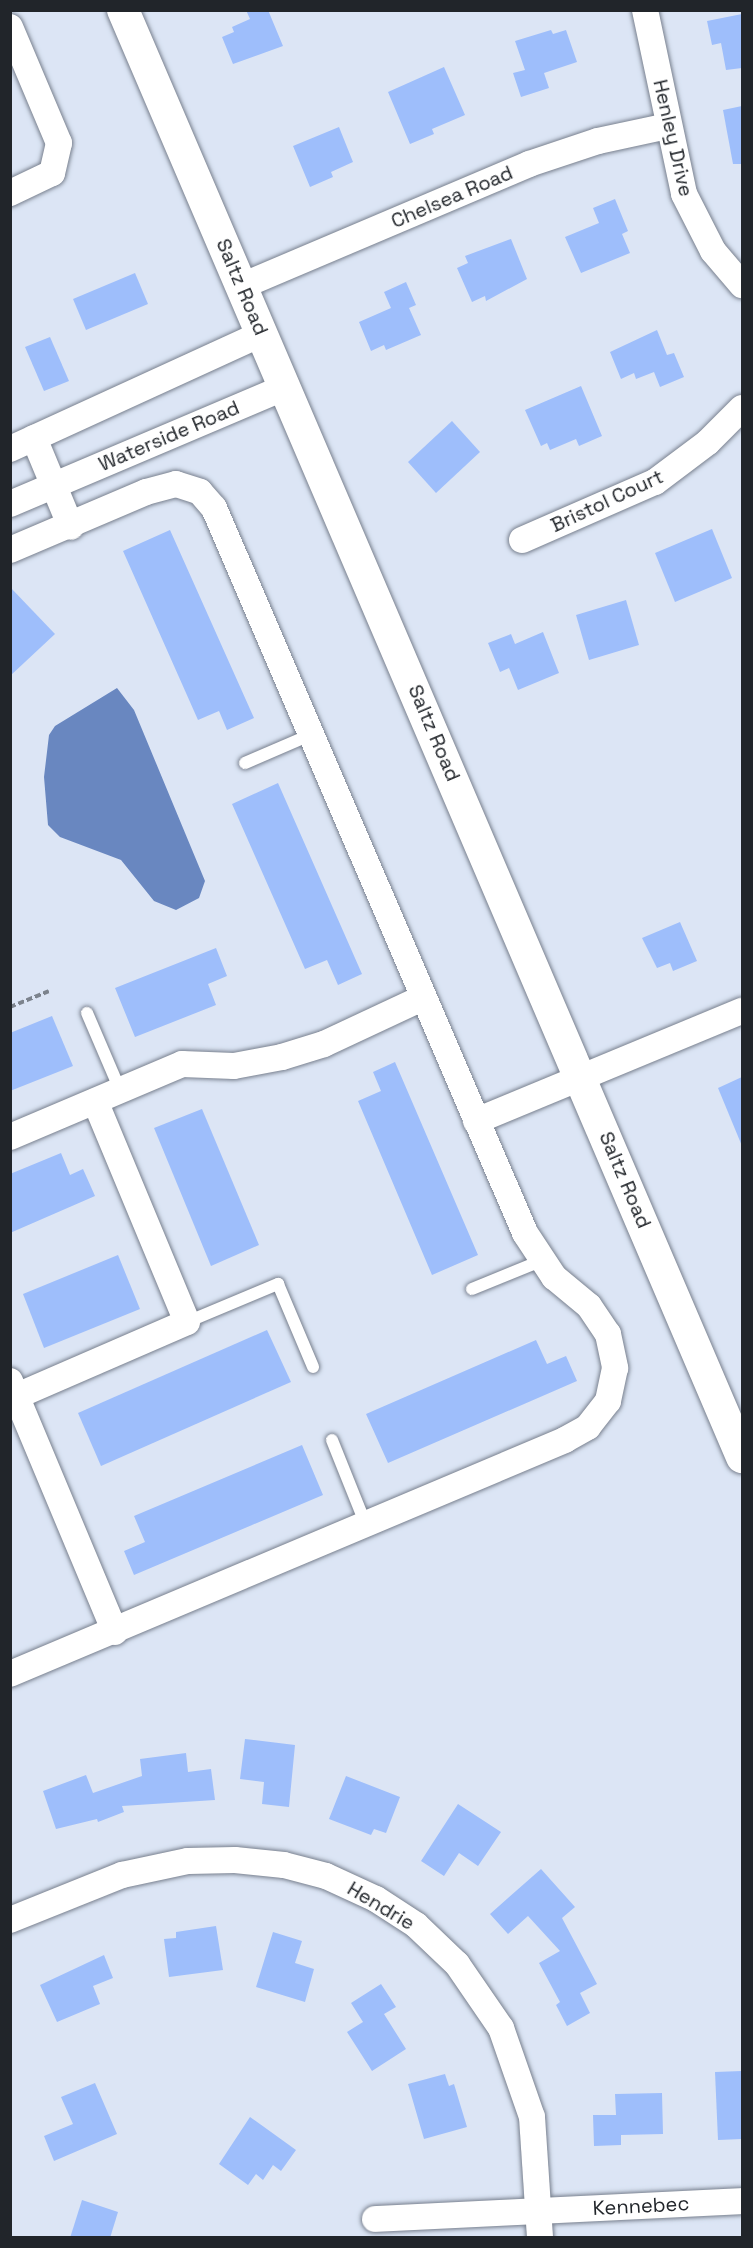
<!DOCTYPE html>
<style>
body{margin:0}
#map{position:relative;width:753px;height:2248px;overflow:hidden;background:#dce5f5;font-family:"Space Grotesk",sans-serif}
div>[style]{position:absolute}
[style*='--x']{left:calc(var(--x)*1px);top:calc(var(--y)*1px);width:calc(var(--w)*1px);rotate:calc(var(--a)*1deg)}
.water>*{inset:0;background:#6987c0}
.building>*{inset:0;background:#9ebefb}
.path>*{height:4px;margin-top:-2px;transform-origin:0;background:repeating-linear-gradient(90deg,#7c838d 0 6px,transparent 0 9px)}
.roads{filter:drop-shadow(0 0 2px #78808e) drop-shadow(0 0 2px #78808e)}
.service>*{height:12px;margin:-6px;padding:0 6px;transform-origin:6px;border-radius:6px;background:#fff}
.minor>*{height:26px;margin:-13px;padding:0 13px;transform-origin:13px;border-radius:13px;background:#fff}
.tertiary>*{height:32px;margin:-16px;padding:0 16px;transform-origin:16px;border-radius:16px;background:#fff}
span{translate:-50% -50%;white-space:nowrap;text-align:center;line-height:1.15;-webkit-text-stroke:4.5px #fff;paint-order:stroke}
.street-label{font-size:20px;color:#21252a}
.frame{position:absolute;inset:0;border:12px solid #21252a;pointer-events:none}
</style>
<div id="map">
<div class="water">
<i style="clip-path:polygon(117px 688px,134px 710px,205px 881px,199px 898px,176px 910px,154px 901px,121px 860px,60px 837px,48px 825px,44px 777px,49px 735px,55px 726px)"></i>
</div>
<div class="building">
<i style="clip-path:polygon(246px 10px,268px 10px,283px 46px,233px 64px,222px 37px,234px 32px,232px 27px,250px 19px)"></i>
<i style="clip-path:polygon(742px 14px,742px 68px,726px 70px,721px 43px,712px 45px,707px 21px)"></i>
<i style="clip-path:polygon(551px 30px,553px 34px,566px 30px,577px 62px,544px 73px,549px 88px,521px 97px,513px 73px,525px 70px,515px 41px)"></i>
<i style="clip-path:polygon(444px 67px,465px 115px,432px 129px,434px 134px,410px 144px,388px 92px)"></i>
<i style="clip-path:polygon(742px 106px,742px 164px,733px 164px,723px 110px)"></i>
<i style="clip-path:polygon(339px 127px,353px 162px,331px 172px,333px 177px,310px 187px,293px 146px)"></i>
<i style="clip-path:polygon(615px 199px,628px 231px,622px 234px,630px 253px,581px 273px,565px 237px,599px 223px,593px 208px)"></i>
<i style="clip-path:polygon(511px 239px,527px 279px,486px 301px,485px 296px,472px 302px,457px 268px,468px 263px,465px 256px)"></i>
<i style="clip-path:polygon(135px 273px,148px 304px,86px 330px,73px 299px)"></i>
<i style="clip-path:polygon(406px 282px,416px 305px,409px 308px,421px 335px,386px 350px,384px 345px,371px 351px,359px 322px,391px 308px,384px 292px)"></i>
<i style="clip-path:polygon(657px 330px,667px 355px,674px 353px,684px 377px,660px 387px,654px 372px,636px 379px,634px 373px,621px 379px,610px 352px)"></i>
<i style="clip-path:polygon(50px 337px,69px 381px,44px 391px,25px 347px)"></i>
<i style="clip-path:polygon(581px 386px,602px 436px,579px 446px,576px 439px,550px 450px,547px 443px,541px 446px,525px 410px)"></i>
<i style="clip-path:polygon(452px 421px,480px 452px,436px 493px,408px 462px)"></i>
<i style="clip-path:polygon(712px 529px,732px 578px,675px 602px,655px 553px)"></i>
<i style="clip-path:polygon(170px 530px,254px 718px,227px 730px,219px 711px,198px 720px,123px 551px)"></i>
<i style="clip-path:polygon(10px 587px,55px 634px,10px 676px)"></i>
<i style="clip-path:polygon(626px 600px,639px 645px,589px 660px,576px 615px)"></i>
<i style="clip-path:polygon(543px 632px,559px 673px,518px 690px,509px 668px,500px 672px,488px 643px,511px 634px,515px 644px)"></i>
<i style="clip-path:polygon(278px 783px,362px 974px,338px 985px,327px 960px,305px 969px,232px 804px)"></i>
<i style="clip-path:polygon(680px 922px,697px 961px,673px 971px,670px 963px,657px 968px,642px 938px)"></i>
<i style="clip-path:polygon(216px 948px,227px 976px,208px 984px,216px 1005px,135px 1037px,115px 988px)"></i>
<i style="clip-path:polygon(52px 1016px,73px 1066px,10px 1091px,10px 1033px)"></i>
<i style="clip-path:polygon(395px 1062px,478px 1255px,432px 1275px,358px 1101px,381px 1091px,373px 1072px)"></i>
<i style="clip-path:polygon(742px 1077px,742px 1146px,718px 1088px)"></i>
<i style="clip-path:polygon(202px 1109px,259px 1245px,211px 1266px,154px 1128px)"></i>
<i style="clip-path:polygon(61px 1153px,70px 1175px,83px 1169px,95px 1196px,10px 1233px,10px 1174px)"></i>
<i style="clip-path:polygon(118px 1255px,140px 1309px,44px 1348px,23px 1294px)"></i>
<i style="clip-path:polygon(267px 1330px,291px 1382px,101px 1466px,78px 1413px)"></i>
<i style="clip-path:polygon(536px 1340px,547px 1364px,566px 1356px,577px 1381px,388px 1463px,366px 1414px)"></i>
<i style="clip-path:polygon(302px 1445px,323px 1495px,134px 1575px,124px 1551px,145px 1542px,134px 1516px)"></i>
<i style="clip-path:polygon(245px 1739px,295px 1745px,289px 1807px,262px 1804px,264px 1782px,240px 1779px)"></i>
<i style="clip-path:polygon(186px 1753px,188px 1772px,211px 1769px,215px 1800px,122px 1806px,124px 1812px,98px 1822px,97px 1819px,56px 1829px,43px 1791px,86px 1775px,93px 1793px,142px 1776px,140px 1759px)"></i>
<i style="clip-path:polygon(346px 1776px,400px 1797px,386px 1833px,374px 1829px,371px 1835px,329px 1819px)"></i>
<i style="clip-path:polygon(458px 1804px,501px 1832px,478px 1866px,459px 1853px,444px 1876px,421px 1861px)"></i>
<i style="clip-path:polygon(541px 1869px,575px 1907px,562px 1918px,597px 1984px,580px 1993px,590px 2013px,567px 2026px,556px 2005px,560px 2002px,539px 1963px,560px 1951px,528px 1916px,508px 1934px,490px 1914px)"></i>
<i style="clip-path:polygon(216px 1926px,223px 1970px,169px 1977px,164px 1939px,176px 1938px,176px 1932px)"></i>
<i style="clip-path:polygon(273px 1932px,302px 1941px,295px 1963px,314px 1969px,305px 2002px,256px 1987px)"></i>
<i style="clip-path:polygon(104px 1955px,113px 1978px,93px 1986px,100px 2004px,57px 2022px,40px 1985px)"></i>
<i style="clip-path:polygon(381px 1984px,396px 2007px,384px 2014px,406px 2049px,372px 2071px,347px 2032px,363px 2022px,351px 2003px)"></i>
<i style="clip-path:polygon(742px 2071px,742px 2139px,718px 2140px,715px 2072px)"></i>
<i style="clip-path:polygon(445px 2074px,449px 2086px,454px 2084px,467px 2127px,424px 2139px,408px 2084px)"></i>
<i style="clip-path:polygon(95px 2083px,117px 2134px,54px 2161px,44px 2136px,73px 2124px,61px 2097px)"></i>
<i style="clip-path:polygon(662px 2093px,663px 2134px,621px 2135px,621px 2145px,594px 2146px,593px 2115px,616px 2115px,615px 2094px)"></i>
<i style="clip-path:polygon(250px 2117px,296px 2150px,281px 2171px,273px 2165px,263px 2180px,256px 2174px,248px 2185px,219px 2164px)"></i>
<i style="clip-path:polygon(82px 2200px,118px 2212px,110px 2238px,70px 2238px)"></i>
</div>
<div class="path">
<i style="--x:10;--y:1007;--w:42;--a:-22.3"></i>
</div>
<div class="roads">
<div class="service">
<i style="--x:245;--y:763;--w:71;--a:-23.3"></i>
<i style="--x:87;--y:1013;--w:84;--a:66.8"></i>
<i style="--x:472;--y:1289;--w:77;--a:-22.2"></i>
<i style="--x:187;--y:1322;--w:99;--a:-22.7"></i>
<i style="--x:278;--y:1284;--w:90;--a:67.1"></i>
<i style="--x:332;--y:1440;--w:92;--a:68.2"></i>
</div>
<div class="minor">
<i style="--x:645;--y:10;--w:188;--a:78"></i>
<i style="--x:684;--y:194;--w:64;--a:63"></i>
<i style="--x:713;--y:251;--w:45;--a:49.5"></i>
<i style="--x:10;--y:27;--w:126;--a:67.1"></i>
<i style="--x:59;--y:143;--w:31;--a:103"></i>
<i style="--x:52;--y:173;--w:47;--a:154.5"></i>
<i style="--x:242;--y:286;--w:312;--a:-23"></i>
<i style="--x:529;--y:164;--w:73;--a:-18.4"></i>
<i style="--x:598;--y:141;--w:72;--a:-12.1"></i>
<i style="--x:34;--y:438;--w:96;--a:67.4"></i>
<i style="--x:10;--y:449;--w:278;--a:-24.6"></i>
<i style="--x:10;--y:504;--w:300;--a:-23"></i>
<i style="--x:522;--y:540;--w:145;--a:-23.6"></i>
<i style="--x:655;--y:482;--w:66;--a:-37"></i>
<i style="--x:708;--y:442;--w:48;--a:-45"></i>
<i style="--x:10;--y:550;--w:148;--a:-23.1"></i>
<i style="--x:146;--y:492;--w:31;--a:-15"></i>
<i style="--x:176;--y:484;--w:25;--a:18"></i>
<i style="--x:200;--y:492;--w:21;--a:49"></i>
<i style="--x:214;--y:508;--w:789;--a:66.78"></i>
<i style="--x:525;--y:1233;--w:53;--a:56.6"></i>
<i style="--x:554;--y:1277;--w:45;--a:39.6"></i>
<i style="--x:589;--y:1306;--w:34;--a:56"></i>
<i style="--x:608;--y:1334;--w:35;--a:78"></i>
<i style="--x:615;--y:1368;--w:34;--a:102"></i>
<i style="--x:608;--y:1401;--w:33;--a:128"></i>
<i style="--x:588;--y:1427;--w:26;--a:151"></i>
<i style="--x:565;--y:1440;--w:602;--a:157.14"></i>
<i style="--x:476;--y:1121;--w:288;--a:-22.5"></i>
<i style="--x:10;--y:1137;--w:187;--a:-23"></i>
<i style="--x:182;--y:1064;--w:52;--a:2.2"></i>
<i style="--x:234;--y:1066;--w:49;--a:-10.6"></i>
<i style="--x:282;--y:1057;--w:44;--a:-17.2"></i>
<i style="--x:324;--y:1044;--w:108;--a:-25.1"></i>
<i style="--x:10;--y:1381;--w:272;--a:67.3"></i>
<i style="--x:17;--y:1396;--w:185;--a:-23.5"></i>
<i style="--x:187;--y:1322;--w:239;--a:-112.6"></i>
<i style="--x:10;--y:1920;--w:121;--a:-21.9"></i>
<i style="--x:122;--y:1875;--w:67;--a:-12"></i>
<i style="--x:188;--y:1861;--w:47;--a:-1.2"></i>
<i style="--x:235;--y:1860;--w:49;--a:5.8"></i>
<i style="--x:284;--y:1865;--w:43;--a:14.7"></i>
<i style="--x:326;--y:1876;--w:55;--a:24.7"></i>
<i style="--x:376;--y:1899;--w:48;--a:33"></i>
<i style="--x:416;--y:1925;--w:57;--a:43.6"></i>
<i style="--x:457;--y:1964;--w:78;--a:55.5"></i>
<i style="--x:501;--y:2028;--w:94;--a:70.8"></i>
<i style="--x:532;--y:2117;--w:121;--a:86.2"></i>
<i style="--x:375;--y:2219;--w:367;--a:-2.8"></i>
</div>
<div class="tertiary">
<i style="--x:123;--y:10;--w:1574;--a:66.84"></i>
</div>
</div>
<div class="street-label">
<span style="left:673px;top:138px;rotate:77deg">Henley Drive</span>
<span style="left:452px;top:197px;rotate:-23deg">Chelsea Road</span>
<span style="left:242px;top:287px;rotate:67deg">Saltz Road</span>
<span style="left:169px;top:436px;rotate:-23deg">Waterside Road</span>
<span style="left:607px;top:501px;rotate:-25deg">Bristol Court</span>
<span style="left:434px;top:733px;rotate:67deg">Saltz Road</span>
<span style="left:625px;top:1180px;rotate:67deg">Saltz Road</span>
<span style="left:381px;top:1906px;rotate:31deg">Hendrie</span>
<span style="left:641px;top:2206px;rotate:-3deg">Kennebec</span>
</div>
<div class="frame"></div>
</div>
